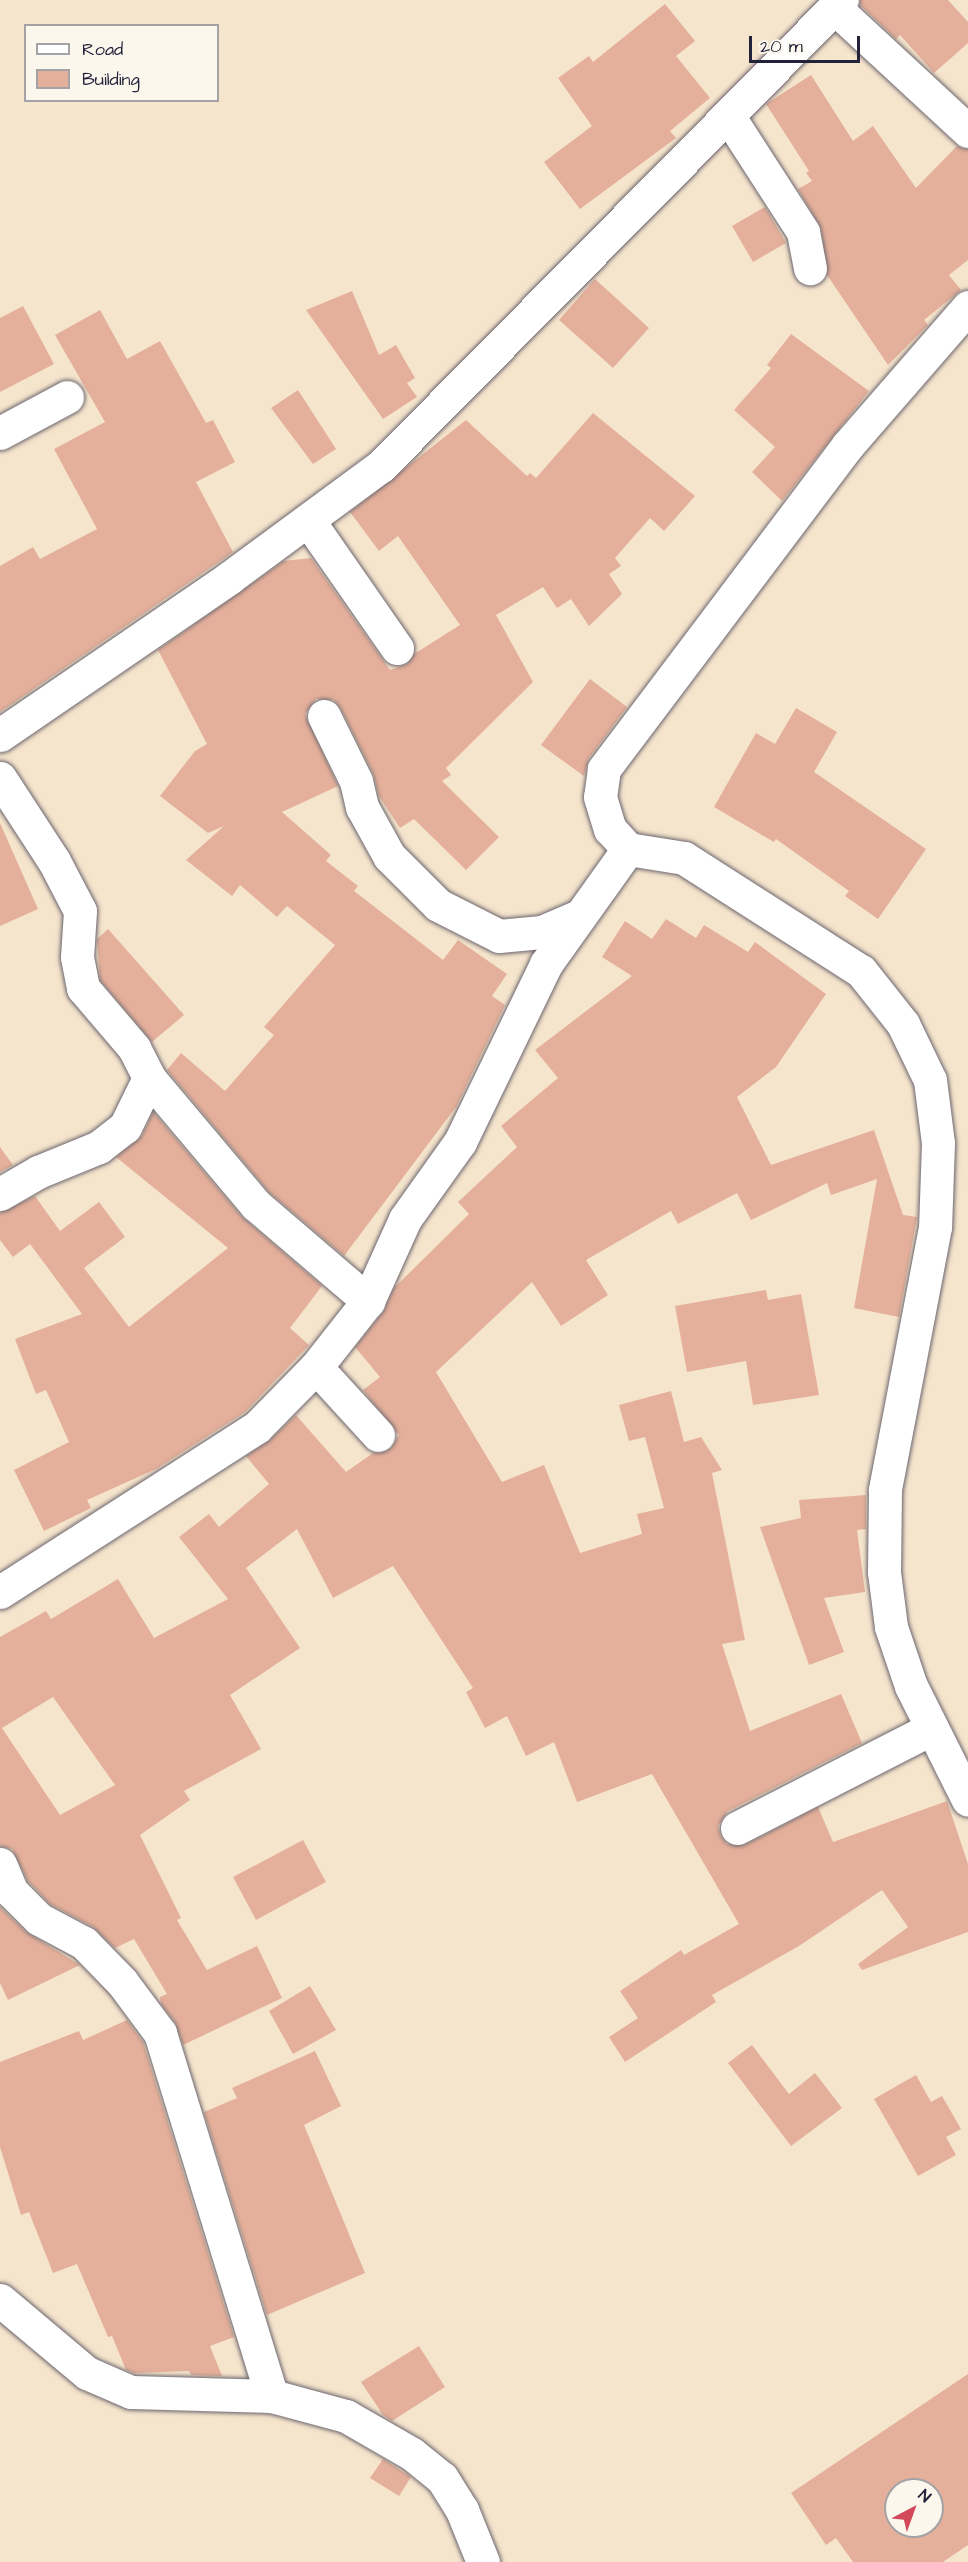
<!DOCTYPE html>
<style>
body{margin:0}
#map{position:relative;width:968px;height:2562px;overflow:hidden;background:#f6e5cd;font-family:"Architects Daughter",sans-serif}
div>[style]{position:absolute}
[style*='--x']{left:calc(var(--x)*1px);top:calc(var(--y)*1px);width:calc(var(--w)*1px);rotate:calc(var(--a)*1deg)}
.building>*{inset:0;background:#e5b09b}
.roads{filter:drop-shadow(0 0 2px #6c666e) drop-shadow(0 0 2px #6c666e)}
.minor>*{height:33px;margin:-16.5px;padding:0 16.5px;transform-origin:16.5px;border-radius:16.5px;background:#fff}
span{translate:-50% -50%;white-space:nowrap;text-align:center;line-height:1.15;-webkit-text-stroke:5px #fbf7ec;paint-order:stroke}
.legend{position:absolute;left:24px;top:24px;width:195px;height:78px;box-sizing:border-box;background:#fbf7ec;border:2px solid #a4a2a5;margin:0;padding:8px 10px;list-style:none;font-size:18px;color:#22223b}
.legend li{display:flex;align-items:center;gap:12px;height:30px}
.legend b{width:30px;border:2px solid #a4a2a5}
.north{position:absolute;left:884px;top:2478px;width:60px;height:60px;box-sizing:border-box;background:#fbf7ec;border:2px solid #a4a2a5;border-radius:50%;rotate:41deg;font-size:16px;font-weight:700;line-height:24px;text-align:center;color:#22223b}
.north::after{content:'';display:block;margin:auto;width:21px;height:27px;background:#d1495b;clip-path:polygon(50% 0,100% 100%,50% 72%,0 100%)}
.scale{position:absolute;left:749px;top:36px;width:111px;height:27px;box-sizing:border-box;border:3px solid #22223b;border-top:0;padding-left:8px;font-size:18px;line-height:21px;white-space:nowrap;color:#22223b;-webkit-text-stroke:4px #fbf7ec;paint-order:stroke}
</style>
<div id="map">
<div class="building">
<i style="clip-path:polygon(860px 0,948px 0,968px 22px,968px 43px,934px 73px,900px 35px,896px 39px,860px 5px)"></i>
<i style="clip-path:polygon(665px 4px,695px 41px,676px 56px,710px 98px,670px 131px,676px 138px,580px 209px,544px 162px,592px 126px,558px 78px,589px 56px,593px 62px)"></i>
<i style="clip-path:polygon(811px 75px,853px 141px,873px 126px,916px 188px,957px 146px,968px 149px,968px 260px,949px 275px,961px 290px,924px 320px,928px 325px,888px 365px,827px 275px,821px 228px,798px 189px,812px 181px,806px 173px,809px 171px,766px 104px)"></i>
<i style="clip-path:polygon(765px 207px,786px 243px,753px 262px,732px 226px)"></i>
<i style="clip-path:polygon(595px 279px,649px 328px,613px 368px,559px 320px)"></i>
<i style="clip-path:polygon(352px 291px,379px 355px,396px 345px,415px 378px,407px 383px,417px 397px,383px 419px,306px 310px)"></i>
<i style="clip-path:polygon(23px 306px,54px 364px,0 392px,0 318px)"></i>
<i style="clip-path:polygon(100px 310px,127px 359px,160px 341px,206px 423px,213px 420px,235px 462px,196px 482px,233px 552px,0 712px,0 566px,33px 547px,40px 559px,97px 529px,54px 449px,105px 422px,55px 335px)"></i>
<i style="clip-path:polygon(791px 334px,869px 391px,782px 501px,752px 472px,775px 447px,734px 410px,771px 368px,767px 365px)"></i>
<i style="clip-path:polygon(298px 390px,336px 449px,313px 464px,271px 408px)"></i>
<i style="clip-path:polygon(593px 413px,695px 496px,664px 531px,650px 518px,615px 558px,621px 566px,609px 574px,622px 594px,589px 626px,571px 599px,557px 608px,543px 587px,496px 615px,533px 682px,446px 768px,451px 775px,442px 781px,499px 837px,466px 870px,414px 819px,400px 828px,379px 796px,373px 773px,340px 707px,334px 700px,316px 699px,305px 714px,338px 786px,282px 812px,331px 855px,326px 861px,358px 886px,354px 891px,443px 960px,458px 940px,507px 974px,492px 996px,505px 1005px,456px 1107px,344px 1256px,269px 1192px,167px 1070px,181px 1053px,225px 1091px,274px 1035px,264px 1027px,335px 945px,287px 906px,277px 917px,240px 885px,232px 896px,186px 860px,224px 826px,208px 833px,160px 796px,195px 751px,207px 744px,158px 650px,284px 561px,311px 558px,390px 670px,407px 664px,414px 654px,460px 625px,398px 536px,379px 551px,350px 512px,466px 420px,527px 476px,530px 473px,536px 478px)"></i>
<i style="clip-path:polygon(590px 679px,627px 707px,589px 758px,584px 776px,541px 745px)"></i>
<i style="clip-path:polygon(796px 708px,837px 732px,814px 772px,926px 849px,878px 919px,845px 896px,849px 891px,776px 839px,774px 842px,714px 807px,756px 733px,775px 744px)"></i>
<i style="clip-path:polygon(0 823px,38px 909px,0 926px)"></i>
<i style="clip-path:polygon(evenodd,666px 919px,696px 938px,704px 925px,748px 952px,755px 942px,826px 994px,776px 1067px,737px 1097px,771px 1165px,874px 1130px,903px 1215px,917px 1217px,899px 1317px,854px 1308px,877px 1179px,831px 1195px,827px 1183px,751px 1220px,737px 1193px,678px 1224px,671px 1211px,586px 1260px,608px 1295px,561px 1326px,532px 1282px,436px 1372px,502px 1482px,544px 1465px,580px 1553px,642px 1534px,637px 1514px,664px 1508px,645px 1437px,629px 1441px,619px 1405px,671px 1391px,684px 1442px,701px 1437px,722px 1470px,712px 1473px,745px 1640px,722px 1644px,750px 1731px,841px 1694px,862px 1743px,728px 1811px,718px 1826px,721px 1837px,727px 1844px,745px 1845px,818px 1807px,833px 1842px,947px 1801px,968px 1864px,968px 1932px,862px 1970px,858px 1964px,908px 1927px,882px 1890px,799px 1946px,712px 1995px,716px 2002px,625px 2062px,609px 2037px,638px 2018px,620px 1991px,681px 1950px,684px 1955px,739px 1924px,652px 1774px,577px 1802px,554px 1742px,526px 1756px,507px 1716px,485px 1728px,466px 1692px,473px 1688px,393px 1566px,333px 1598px,297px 1529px,246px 1568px,300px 1648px,230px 1695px,261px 1749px,184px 1791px,190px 1800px,140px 1835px,181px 1918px,177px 1920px,207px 1970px,257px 1946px,282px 1998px,183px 2045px,175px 2022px,161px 2004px,160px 1997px,167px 1994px,134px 1939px,115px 1948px,93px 1927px,50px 1904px,28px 1881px,12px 1849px,0 1846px,0 1637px,46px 1611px,51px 1619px,118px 1579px,154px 1638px,228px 1599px,179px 1537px,209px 1514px,219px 1527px,269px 1484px,246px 1456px,270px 1440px,296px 1415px,346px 1472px,373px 1453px,391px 1448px,399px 1435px,363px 1390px,380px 1377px,355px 1347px,383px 1312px,394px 1288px,469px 1214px,458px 1202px,517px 1147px,501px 1126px,558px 1078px,535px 1050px,632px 976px,602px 957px,625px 921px,652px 939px,666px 919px,53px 1697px,115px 1785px,60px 1815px,2px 1728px,53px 1697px)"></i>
<i style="clip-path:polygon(108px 929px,184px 1015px,152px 1042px,100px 980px,97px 939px)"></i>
<i style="clip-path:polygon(153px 1112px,242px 1217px,322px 1286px,290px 1328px,309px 1345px,245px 1412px,156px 1469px,87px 1500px,91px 1508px,44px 1531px,14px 1470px,69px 1442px,46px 1390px,36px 1394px,15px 1339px,82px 1314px,30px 1244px,13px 1257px,0 1240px,0 1213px,35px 1196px,60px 1231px,99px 1202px,125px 1237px,84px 1268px,129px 1327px,228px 1248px,116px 1157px,142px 1136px)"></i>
<i style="clip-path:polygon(0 1147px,13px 1165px,0 1172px)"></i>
<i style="clip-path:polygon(766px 1290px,768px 1300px,801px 1294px,819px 1395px,753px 1405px,746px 1361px,687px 1372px,675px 1306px)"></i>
<i style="clip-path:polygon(866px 1495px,866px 1529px,857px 1530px,865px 1592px,824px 1598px,844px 1652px,809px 1665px,760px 1527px,801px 1518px,799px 1500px)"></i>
<i style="clip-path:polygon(303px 1840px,326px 1882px,256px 1920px,233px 1877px)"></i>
<i style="clip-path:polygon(0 1907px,26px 1932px,80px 1965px,8px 2000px,0 1983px)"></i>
<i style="clip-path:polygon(310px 1986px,336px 2030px,293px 2054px,269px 2011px)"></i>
<i style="clip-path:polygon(127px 2020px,143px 2042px,234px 2337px,210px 2346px,222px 2376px,191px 2375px,189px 2371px,135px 2373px,126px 2370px,112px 2336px,108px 2337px,77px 2264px,53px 2273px,29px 2212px,21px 2215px,0 2147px,0 2062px,79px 2031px,83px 2040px)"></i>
<i style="clip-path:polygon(752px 2045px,789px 2094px,815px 2073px,842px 2108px,791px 2146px,728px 2063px)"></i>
<i style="clip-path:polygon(315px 2051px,341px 2106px,304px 2125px,365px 2273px,267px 2315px,204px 2112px,237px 2098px,232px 2088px)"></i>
<i style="clip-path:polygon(916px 2075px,931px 2102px,942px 2096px,961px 2129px,946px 2137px,956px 2155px,918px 2176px,874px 2099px)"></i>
<i style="clip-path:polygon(419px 2346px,445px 2387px,392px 2421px,383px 2415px,361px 2382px)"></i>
<i style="clip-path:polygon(evenodd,968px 2374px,968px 2545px,943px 2562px,853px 2562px,836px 2538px,826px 2545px,791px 2493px,968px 2374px,896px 2490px,932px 2490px,932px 2526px,896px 2526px,896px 2490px)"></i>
<i style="clip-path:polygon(383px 2459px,411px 2477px,399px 2496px,370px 2478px)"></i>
</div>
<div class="roads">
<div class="minor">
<i style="--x:835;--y:8;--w:181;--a:42.8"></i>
<i style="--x:729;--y:117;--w:137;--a:57.2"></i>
<i style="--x:803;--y:232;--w:37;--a:79"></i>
<i style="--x:968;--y:307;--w:183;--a:131"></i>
<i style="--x:848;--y:445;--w:406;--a:127"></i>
<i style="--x:604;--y:769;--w:28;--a:98"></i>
<i style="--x:600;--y:797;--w:34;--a:73"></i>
<i style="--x:610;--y:829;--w:27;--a:48"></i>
<i style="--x:628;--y:849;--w:57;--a:9.1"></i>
<i style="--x:684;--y:858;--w:210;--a:32.6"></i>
<i style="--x:861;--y:971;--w:68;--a:51.6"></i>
<i style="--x:903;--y:1024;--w:62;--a:64.3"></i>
<i style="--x:930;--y:1080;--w:64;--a:82.8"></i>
<i style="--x:938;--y:1143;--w:84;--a:92"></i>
<i style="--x:935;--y:1227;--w:268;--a:100.8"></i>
<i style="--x:885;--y:1490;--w:82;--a:90.7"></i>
<i style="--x:884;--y:1572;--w:55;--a:82.7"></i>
<i style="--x:891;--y:1627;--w:62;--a:71.3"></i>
<i style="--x:911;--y:1686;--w:127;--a:63.4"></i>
<i style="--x:0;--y:433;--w:76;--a:-28.2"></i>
<i style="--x:308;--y:520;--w:156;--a:55.2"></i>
<i style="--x:324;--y:716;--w:72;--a:63.8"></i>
<i style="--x:356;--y:781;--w:27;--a:77"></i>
<i style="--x:362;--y:807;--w:56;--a:61.1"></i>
<i style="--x:389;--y:856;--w:69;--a:45"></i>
<i style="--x:438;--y:905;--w:68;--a:26.9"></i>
<i style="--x:499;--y:936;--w:43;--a:-5.3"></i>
<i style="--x:542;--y:932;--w:40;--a:-23.4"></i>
<i style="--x:0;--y:735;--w:278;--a:-34.4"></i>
<i style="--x:229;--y:578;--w:189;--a:-36.4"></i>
<i style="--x:381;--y:466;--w:655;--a:-45.31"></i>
<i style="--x:0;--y:778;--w:99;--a:57"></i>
<i style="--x:54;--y:861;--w:56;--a:62.5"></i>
<i style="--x:80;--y:911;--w:46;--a:93.7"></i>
<i style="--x:77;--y:957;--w:32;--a:79"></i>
<i style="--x:83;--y:988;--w:79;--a:49.6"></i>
<i style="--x:134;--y:1048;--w:34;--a:63"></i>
<i style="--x:149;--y:1078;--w:166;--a:49.9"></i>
<i style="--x:256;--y:1205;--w:148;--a:40.6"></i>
<i style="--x:0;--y:1194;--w:44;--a:-30.1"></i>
<i style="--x:38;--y:1172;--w:66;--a:-22.3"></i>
<i style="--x:99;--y:1147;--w:33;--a:-38"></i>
<i style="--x:125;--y:1127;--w:55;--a:-63.9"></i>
<i style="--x:316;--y:1367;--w:92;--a:47.6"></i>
<i style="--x:0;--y:1592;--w:305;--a:-32.7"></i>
<i style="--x:257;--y:1427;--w:84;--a:-45.5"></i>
<i style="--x:316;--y:1367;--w:84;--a:-51.8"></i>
<i style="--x:368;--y:1301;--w:90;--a:-65.7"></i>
<i style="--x:405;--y:1219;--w:95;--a:-54.5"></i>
<i style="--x:460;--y:1142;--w:198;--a:-64.2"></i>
<i style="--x:546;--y:964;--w:141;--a:-54.5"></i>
<i style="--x:737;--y:1828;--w:219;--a:-27.1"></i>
<i style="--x:0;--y:1864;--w:30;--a:67"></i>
<i style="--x:12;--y:1892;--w:38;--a:45"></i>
<i style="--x:39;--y:1919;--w:51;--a:28.1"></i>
<i style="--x:84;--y:1943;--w:54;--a:45.7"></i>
<i style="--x:122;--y:1982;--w:64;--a:53.3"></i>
<i style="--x:160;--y:2033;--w:380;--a:72.9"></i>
<i style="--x:0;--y:2300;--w:114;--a:40"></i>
<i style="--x:87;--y:2373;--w:48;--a:23.4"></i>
<i style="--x:131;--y:2392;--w:141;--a:1.6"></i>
<i style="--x:272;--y:2396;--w:77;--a:15.1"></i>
<i style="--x:346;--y:2416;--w:76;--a:29.9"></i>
<i style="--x:412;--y:2454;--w:38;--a:39"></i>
<i style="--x:442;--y:2478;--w:38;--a:58"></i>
<i style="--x:462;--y:2510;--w:56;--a:68"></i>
</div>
</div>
<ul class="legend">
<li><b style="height:8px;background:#fff"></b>Road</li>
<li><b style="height:16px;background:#e5b09b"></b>Building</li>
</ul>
<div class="north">N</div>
<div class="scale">20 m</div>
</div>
